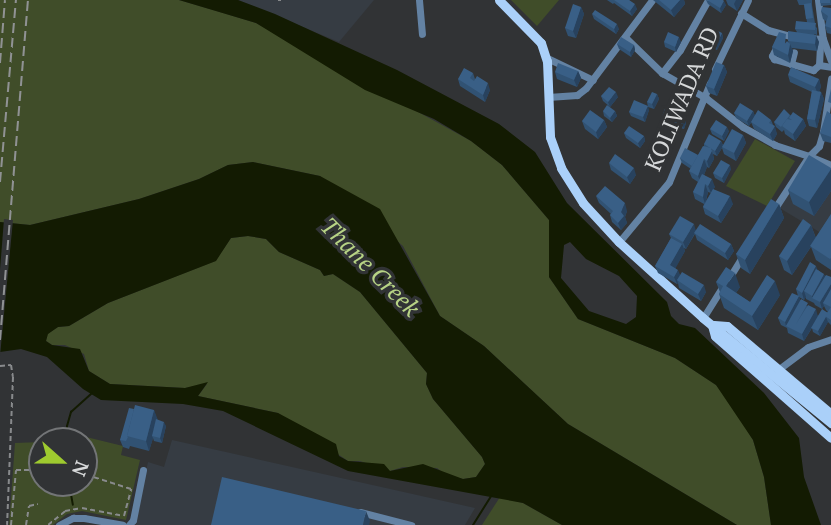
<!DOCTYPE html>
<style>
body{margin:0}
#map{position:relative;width:831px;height:525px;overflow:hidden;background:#313335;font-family:"PT Serif",serif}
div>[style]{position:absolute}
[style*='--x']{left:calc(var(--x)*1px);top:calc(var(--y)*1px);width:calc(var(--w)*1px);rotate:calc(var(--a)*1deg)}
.built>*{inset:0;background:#363c43}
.green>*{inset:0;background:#404d29}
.water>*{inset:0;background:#131b02}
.pier>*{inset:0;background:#313335}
.stream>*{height:2px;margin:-1px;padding:0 1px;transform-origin:1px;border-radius:1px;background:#131b02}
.path>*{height:2px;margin-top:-1px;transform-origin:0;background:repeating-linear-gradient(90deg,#888a8c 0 5px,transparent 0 8.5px)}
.minor>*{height:7px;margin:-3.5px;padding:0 3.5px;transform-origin:3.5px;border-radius:3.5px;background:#6382a3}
.major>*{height:9px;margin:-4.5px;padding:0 4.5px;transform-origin:4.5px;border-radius:4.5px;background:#aad0f9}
.rail>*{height:2px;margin-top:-1px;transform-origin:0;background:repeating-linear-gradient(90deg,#909294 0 10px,transparent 0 15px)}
.wall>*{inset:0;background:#315273}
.shaded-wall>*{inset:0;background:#28425e}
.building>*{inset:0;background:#395f86}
span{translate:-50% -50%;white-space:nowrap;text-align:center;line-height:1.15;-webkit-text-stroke:7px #313335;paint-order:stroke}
.street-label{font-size:23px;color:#d6d8d9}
.water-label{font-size:24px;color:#b7d385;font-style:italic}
.north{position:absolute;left:28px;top:427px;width:70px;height:70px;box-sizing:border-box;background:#313335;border:2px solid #737577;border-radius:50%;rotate:111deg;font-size:19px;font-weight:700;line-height:28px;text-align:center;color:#d6d8d9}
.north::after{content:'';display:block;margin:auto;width:24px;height:32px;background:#9eca2f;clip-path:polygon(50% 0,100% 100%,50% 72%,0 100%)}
</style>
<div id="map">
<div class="built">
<i style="clip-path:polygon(238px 0,374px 0,339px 42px)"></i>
<i style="clip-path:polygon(805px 165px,831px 170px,831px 227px,826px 236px,778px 207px)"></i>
<i style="clip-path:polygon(172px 440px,475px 508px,465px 525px,134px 525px,148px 462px,164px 467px)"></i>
</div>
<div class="green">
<i style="clip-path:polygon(0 0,179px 0,220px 12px,256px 23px,471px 141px,502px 165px,549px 220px,549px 277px,578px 319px,675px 358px,716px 385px,733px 407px,753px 440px,764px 477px,771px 525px,737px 525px,568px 424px,484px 346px,440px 316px,403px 246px,320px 176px,253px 162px,228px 165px,199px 179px,139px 199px,30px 225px,0 222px)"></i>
<i style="clip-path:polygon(511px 0,559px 0,537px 26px)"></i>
<i style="clip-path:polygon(755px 139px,795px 161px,767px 206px,726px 186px)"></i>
<i style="clip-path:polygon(248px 236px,266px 239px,279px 252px,320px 270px,324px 276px,333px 274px,360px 292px,427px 373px,426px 384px,433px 399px,482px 457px,485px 464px,476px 477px,463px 479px,446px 475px,437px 468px,403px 467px,390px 471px,360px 461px,348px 461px,278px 413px,198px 396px,207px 384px,185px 388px,110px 384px,89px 371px,84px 354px,65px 345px,52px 345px,46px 341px,47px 334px,58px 327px,69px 326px,108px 303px,215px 261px,231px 238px)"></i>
<i style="clip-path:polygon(82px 436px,123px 446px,121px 455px,140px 460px,126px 520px,82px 511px,67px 514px,53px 525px,9px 525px,15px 443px,42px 442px,42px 483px,84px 483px,84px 441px,73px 441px)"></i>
<i style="clip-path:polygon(500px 497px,523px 503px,562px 525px,482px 525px)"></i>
</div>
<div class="water">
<i style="clip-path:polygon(evenodd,179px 0,238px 0,275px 14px,397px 70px,499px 124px,535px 152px,567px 203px,667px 302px,671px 316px,679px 324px,695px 328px,764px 393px,799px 438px,804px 477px,821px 525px,771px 525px,764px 477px,753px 440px,716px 385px,675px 358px,578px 319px,549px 277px,549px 220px,502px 165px,471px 141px,434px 119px,365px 90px,256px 23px,179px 0,570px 242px,586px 259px,619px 276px,637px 296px,636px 317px,626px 324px,589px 311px,561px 278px,564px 245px,570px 242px)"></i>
<i style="clip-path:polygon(evenodd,253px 162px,320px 176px,380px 209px,440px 316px,484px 346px,568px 424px,737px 525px,562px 525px,523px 503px,348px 471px,223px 411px,183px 404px,101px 400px,83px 389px,47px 357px,21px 349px,0 352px,0 222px,30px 225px,139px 199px,199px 179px,228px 165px,253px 162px,248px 236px,266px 239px,279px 252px,320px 270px,324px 276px,333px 274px,360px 292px,427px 373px,426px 384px,433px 399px,482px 457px,485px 464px,476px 477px,463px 479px,423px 464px,390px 471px,384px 464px,348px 461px,339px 456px,336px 444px,278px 413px,198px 396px,208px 382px,185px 388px,110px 384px,89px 371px,80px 349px,52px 345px,46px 341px,48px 334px,58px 327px,69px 326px,108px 303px,216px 261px,231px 238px,248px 236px)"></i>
</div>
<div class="pier">
<i style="clip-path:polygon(4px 219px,13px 220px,0 356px,0 270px)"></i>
</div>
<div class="stream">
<i style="--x:67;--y:441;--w:15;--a:-90"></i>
<i style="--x:67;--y:426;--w:15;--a:-74"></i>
<i style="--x:71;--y:412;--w:28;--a:-42"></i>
<i style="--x:69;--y:483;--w:22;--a:80"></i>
<i style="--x:473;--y:525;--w:34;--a:-58"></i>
</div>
<div class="path">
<i style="--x:278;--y:0;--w:3;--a:0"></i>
<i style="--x:0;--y:366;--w:11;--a:-5"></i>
<i style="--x:11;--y:365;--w:12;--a:81"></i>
<i style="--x:13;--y:377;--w:148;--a:92.3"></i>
<i style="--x:11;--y:525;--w:55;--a:-84.8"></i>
<i style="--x:16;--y:470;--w:26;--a:0"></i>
<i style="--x:26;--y:525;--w:19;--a:-81"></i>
<i style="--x:29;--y:506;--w:9;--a:-13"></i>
<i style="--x:48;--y:525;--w:22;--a:-39"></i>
<i style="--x:65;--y:511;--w:17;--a:-10"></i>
<i style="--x:82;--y:508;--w:43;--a:10.8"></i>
<i style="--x:124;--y:516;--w:28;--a:-75"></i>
<i style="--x:131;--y:489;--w:49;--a:-162.3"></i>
</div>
<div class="minor">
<i style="--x:419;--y:0;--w:34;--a:85"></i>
<i style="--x:818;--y:0;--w:39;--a:83"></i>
<i style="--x:823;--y:39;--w:23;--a:70"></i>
<i style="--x:741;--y:13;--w:32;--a:32"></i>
<i style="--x:768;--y:30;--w:30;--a:15"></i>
<i style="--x:625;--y:37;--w:52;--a:44.2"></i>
<i style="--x:662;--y:73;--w:51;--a:29.6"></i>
<i style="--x:706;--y:98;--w:47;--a:38.1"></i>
<i style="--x:743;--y:127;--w:37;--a:29"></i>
<i style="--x:775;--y:145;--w:36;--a:18"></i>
<i style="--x:809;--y:156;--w:14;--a:-45"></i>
<i style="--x:819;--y:146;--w:15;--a:-74"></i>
<i style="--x:823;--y:132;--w:54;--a:-81.4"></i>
<i style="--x:809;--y:38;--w:14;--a:4"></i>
<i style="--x:778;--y:44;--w:13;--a:117"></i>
<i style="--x:772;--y:56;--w:4;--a:56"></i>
<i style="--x:774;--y:59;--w:41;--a:15.8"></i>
<i style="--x:813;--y:70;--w:8;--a:-40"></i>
<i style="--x:819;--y:65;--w:12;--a:9"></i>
<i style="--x:545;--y:57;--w:53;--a:25.6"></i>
<i style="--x:791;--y:64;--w:12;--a:-76"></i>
<i style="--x:819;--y:65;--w:21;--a:-87"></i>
<i style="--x:715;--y:69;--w:76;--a:-64.4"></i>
<i style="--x:662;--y:73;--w:29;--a:-52"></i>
<i style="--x:680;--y:50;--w:57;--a:-60.8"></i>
<i style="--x:548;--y:97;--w:29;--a:-4"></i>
<i style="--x:577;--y:95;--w:11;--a:-38"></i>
<i style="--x:586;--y:88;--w:110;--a:-53.1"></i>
<i style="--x:773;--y:211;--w:66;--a:-56.8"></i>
<i style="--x:809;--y:156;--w:24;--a:22"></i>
<i style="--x:619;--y:242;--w:78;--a:-50.2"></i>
<i style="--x:669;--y:182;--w:107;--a:-67.5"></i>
<i style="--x:729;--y:278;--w:26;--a:-58"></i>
<i style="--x:703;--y:318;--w:36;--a:-58"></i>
<i style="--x:779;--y:369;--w:36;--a:-37"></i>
<i style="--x:808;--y:347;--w:24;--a:-19"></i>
<i style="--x:360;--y:512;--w:53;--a:14.3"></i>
<i style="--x:59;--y:525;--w:16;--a:-27"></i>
<i style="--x:73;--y:518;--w:11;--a:0"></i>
<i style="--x:84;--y:518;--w:39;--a:10"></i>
<i style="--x:129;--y:525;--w:6;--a:-51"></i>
<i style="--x:133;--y:520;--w:51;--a:-78.7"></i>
</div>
<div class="major">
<i style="--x:499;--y:0;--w:60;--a:45.7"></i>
<i style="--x:541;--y:43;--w:19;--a:72"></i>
<i style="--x:547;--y:61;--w:76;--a:87.7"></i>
<i style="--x:550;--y:137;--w:33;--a:70"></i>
<i style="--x:561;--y:168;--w:41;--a:57.8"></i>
<i style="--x:583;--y:203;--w:53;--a:47.3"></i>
<i style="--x:619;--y:242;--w:113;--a:42.1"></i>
<i style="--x:703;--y:318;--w:166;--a:39.4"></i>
<i style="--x:712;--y:325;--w:11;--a:75"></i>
<i style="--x:715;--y:336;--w:154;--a:41.3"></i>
<i style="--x:714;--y:325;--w:13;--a:4"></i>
<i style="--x:727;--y:326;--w:136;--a:40.2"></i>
</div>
<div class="rail">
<i style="--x:0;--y:63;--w:63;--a:-85.5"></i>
<i style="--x:0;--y:182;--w:183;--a:-85"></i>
<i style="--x:0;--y:340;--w:341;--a:-85.3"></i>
</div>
<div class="wall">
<i style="clip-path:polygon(607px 0,629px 0,637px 9px,632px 16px,614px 3px,613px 4px)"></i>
<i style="clip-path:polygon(653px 0,684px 0,685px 4px,674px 17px)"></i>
<i style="clip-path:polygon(706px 0,726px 5px,721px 13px,708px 4px)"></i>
<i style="clip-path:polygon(726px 0,743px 0,737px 11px,728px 5px)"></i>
<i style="clip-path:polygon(797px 0,812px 0,812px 5px,815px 23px,812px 23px,817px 28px,817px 35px,814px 34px,819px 42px,817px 51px,792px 48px,793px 51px,790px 63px,774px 55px,772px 47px,788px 42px,789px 43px,788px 41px,797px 32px,795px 29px,807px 22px,804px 5px,799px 5px)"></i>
<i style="clip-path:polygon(820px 0,831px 0,831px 5px,821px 6px)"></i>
<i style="clip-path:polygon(581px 7px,584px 14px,576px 38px,568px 36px,565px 28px)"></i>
<i style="clip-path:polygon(831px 8px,831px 34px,827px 33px,825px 26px,826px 21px,823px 19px,821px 11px)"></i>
<i style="clip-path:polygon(592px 14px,619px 29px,616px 34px,594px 19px)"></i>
<i style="clip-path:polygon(722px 33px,723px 38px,717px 50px,712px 48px,710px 43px)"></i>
<i style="clip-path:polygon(664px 42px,681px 42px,676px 52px,665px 47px)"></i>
<i style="clip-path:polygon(617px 44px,634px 45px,635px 50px,631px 57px,619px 49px)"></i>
<i style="clip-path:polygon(724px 65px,727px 72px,717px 96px,709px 93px,706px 86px)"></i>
<i style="clip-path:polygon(578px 71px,581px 78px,577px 87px,557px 79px,555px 72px)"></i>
<i style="clip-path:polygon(473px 73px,475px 79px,490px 90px,485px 102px,460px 86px,458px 79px)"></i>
<i style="clip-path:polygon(788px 75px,819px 79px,821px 87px,819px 91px,821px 92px,824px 99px,817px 128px,809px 126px,807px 119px,812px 92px,790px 82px)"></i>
<i style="clip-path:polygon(657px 94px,659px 99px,654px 109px,648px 107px,647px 102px)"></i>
<i style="clip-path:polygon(601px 96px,618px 97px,610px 107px,603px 101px)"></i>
<i style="clip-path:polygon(673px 108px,675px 113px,674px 118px,686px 123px,684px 129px,673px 126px,672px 124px,671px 130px,662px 127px,660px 122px)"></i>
<i style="clip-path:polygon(649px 110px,645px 122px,631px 116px,629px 112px)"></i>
<i style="clip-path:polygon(603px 111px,615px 111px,617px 116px,612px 122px,604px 116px)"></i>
<i style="clip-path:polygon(753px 111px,755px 116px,771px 120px,777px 134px,773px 141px,754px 129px,751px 122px,755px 116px,749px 126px,736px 118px,734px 113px)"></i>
<i style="clip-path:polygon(831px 114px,831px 143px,823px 141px,820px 133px)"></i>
<i style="clip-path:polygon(790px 115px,803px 119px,806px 126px,795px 141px,785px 134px,784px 130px,782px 132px,776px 127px,774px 122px)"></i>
<i style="clip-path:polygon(604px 120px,607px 127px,598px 139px,585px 129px,582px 121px)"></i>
<i style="clip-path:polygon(710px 129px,729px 131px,724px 141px,712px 134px)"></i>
<i style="clip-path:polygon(624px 133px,644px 136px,645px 141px,640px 148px,626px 138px)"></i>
<i style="clip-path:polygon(evenodd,743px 135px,746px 143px,736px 161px,724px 154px,722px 148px,717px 156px,713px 154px,714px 159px,709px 168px,707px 167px,704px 175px,715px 187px,713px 189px,733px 204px,721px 223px,705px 214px,703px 207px,704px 204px,695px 199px,693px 192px,698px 182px,692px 178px,689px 171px,691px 169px,682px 163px,680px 158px,698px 155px,704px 147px,704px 144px,721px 141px,723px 145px,743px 135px,708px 192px,711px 193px,706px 201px,708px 192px)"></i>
<i style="clip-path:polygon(609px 163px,636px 175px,630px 184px,611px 170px)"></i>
<i style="clip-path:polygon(831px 168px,831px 191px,814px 216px,793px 204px,788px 190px)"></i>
<i style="clip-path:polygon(731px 169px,724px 183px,715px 178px,713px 173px)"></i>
<i style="clip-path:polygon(596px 196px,627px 211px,625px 217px,627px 223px,621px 230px,612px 222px,610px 215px,611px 214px,599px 203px)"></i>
<i style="clip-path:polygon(779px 204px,784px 218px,750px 274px,741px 268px,736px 254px)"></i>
<i style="clip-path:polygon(831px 214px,831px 270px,816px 260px,811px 247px,792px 275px,784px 270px,779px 256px,811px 225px,816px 238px)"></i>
<i style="clip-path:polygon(696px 230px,731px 244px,734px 251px,728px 260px,697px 240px,695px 234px,686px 249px,684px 248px,685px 251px,675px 268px,680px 275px,706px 292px,701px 301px,679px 288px,678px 283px,677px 284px,658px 273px,655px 266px,671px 238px,669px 234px)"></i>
<i style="clip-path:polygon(evenodd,818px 270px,825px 276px,831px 277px,831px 325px,828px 322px,820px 336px,813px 332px,812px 328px,804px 341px,788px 333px,787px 328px,781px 325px,778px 318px,798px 296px,796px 289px,818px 270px,799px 297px,804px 300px,806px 297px,806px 299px,814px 303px,815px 305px,822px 309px,824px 306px,826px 310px,828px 312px,818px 316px,800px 300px,799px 297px)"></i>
<i style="clip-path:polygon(716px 282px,740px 287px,736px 293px,750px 302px,780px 295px,758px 330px,724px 308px,719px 294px,720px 292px)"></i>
<i style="clip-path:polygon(134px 409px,154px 410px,157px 420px,166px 426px,162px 443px,154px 441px,153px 438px,149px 451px,130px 446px,129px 449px,123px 447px,120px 440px)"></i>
</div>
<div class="shaded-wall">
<i style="clip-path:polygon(680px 0,684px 0,685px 4px,674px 17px,671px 10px)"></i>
<i style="clip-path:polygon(736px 0,743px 0,737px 11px,734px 4px)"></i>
<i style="clip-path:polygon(724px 1px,726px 5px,721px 13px,720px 8px)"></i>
<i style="clip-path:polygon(635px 4px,637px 9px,632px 16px,630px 11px)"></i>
<i style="clip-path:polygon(581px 7px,584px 14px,576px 38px,573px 31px)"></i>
<i style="clip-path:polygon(617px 24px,619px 29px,616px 34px,614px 29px)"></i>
<i style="clip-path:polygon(722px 33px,723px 38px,717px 50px,716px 46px)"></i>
<i style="clip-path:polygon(816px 35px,819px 42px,817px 51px,815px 44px)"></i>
<i style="clip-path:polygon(679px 37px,681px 42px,676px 52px,675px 47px)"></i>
<i style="clip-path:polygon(790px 44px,793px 51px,790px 63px,788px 55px)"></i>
<i style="clip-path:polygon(634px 45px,635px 50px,631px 57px,630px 52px)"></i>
<i style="clip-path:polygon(724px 65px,727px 72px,717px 96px,714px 89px)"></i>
<i style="clip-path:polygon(578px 71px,581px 78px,577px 87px,574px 80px)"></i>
<i style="clip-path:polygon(819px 79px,821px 87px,818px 94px,815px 87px)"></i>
<i style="clip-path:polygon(488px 83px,490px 90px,485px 102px,483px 95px)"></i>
<i style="clip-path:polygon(616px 92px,618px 97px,610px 107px,608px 102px)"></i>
<i style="clip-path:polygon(821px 92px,824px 99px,817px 128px,815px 120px)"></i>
<i style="clip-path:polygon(657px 94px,659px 99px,654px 109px,652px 104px)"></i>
<i style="clip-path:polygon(648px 106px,649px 110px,645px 122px,643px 117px)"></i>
<i style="clip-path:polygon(673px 108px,675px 113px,673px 121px,671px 121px,672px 124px,671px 130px,669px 125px)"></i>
<i style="clip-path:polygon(615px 111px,617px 116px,612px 122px,610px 118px)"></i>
<i style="clip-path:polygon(753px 111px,755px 116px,749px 126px,747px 121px)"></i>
<i style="clip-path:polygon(684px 118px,686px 123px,684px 129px,682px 124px)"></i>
<i style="clip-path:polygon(803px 119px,806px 126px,795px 141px,793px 134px)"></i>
<i style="clip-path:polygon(604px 120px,607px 127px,598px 139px,596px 132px)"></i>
<i style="clip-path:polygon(775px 126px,777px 134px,773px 141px,770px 134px)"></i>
<i style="clip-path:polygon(727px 127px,729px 131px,724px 141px,722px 136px)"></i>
<i style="clip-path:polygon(743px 135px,746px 143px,736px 161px,734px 153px)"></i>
<i style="clip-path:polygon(644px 136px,645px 141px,640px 148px,638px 143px)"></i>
<i style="clip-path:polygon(721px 141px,723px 146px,717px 156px,715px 151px)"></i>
<i style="clip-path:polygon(711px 148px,714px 159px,709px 168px,707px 161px)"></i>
<i style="clip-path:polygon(704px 159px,707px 167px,701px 183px,698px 176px)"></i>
<i style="clip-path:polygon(730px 165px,731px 169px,724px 183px,722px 178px)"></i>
<i style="clip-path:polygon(634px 168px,636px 175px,630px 184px,627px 177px)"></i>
<i style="clip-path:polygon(831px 169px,831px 191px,814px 216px,809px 202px)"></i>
<i style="clip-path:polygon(712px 179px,715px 187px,711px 193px,708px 186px)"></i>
<i style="clip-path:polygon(705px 184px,708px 192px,705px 204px,703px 197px)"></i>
<i style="clip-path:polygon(730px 196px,733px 204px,721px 223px,718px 216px)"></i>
<i style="clip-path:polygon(625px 203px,627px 211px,625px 217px,627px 223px,621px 230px,618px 223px,621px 212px)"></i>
<i style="clip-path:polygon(779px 204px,784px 218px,750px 274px,745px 260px)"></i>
<i style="clip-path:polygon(694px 224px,696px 231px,686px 249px,683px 242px)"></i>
<i style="clip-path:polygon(811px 225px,816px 239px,792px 275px,787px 261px)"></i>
<i style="clip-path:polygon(682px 244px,685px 251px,673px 273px,670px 265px)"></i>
<i style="clip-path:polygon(731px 244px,734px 251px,728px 260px,725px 253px)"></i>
<i style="clip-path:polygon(816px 266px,819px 273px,804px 291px,806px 297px,804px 300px,802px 293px)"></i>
<i style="clip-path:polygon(678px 270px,681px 277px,677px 280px,678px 283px,677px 284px,674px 277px)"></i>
<i style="clip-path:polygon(735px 273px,740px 287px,731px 300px,726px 286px)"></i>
<i style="clip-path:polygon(824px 274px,827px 281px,812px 298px,812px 296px)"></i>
<i style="clip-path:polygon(775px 281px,780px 295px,758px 330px,752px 316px)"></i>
<i style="clip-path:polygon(831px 284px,831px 295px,823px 303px,824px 306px,822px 309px,820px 302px)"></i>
<i style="clip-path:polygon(704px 285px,706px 292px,701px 301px,698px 294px)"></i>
<i style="clip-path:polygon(799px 296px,801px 304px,786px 326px,785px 322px)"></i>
<i style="clip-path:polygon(816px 309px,818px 317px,804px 341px,802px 334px)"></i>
<i style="clip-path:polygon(826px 317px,828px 322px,820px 336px,818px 331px)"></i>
<i style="clip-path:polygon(154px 410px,158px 420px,152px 436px,153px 438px,149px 451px,146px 441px)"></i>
<i style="clip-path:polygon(164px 422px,166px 426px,162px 443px,160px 438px)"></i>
<i style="clip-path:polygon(366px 511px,370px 521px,369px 525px,363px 525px)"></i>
</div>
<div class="building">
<i style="clip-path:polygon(614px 0,629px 0,635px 4px,630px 11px)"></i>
<i style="clip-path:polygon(659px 0,680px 0,671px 10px)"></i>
<i style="clip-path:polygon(707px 0,723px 0,724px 1px,720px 8px)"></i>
<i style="clip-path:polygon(820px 0,830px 0,830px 3px,820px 3px)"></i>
<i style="clip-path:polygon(811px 3px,813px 18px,806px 19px,804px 4px)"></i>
<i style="clip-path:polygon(573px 4px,581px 7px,573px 31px,565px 28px)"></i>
<i style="clip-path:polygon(822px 7px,831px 8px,831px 28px,825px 26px,828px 16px,821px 11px)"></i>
<i style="clip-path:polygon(595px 10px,617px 24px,614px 29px,592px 14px)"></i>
<i style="clip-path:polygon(796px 21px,816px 23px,815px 30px,795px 29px)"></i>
<i style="clip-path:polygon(716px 30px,722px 33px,716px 46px,710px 43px)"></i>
<i style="clip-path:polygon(788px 31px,816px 35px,815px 44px,788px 41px)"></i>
<i style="clip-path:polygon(668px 32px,679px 37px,675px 47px,664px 42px)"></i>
<i style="clip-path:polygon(779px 32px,786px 34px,785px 44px,787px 41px,790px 44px,788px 55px,772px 47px)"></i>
<i style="clip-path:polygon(621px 37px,634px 45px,630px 52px,617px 44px)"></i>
<i style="clip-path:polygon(716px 62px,724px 65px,714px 89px,706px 86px)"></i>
<i style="clip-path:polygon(558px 63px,578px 71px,574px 80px,555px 72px)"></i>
<i style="clip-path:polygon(791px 67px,819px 79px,815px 87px,788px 75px)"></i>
<i style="clip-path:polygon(464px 68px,473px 73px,470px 78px,474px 81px,477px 76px,488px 83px,483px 95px,458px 79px)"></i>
<i style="clip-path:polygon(609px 87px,616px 92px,608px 102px,601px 96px)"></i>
<i style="clip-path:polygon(831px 89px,831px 103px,828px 102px)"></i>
<i style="clip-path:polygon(812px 90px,821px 92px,815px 120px,807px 119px)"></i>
<i style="clip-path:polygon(652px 92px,657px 94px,652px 104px,647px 102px)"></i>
<i style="clip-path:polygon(634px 100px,648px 106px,643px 117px,629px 112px)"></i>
<i style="clip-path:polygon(740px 103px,753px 111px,747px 121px,734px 113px)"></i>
<i style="clip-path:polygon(607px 105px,615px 111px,610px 118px,603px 111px)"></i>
<i style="clip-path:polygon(666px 106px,673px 108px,669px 125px,660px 122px)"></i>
<i style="clip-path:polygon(784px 109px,790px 115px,781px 127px,774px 122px)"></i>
<i style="clip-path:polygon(590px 110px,604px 120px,596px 132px,582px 121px)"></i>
<i style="clip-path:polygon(758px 110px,771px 120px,769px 123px,775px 126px,770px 134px,751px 122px)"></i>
<i style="clip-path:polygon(827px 111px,831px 114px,831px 137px,820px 133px)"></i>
<i style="clip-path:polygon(793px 112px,803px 119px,793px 134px,782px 126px,787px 119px,792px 120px,789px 118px)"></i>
<i style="clip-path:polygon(676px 115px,684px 118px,682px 124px,671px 121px)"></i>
<i style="clip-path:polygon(716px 120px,727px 127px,722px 136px,710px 129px)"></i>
<i style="clip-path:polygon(629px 126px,644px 136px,638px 143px,624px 133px)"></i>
<i style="clip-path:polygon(732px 129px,743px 135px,734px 153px,722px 147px)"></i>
<i style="clip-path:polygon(709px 134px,721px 141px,715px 151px,704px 144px)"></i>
<i style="clip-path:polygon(703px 146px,711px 148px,712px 151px,707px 161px,704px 159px,698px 176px,689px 171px)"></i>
<i style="clip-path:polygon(685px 148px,698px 155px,692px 166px,680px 158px)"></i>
<i style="clip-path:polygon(615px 154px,634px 168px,627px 177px,609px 163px)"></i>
<i style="clip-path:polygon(809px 155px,831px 168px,831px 169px,809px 202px,788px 190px)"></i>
<i style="clip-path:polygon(721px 160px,730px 165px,722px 178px,713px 173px)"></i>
<i style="clip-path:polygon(702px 174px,712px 179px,708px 186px,705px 184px,703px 197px,693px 192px)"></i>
<i style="clip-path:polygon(605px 186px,625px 203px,621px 212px,624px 216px,618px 223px,610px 215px,613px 211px,596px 196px)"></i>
<i style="clip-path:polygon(713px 189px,730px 196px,718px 216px,703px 207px)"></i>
<i style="clip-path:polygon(771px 199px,779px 204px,745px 260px,736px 254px)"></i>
<i style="clip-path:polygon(831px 214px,831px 258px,830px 259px,810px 246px)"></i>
<i style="clip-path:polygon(680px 216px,694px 224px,683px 242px,669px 234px)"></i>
<i style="clip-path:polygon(803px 219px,811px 225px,787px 261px,779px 256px)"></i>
<i style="clip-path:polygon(700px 224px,731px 244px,725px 253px,694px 233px)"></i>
<i style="clip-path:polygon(671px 238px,682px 244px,670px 265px,678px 270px,674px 277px,655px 266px)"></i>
<i style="clip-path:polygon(810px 262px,816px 266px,802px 293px,796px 289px)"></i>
<i style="clip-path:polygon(726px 267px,735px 273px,726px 286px,750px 302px,767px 275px,775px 281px,752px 316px,719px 294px,723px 286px,716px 282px)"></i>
<i style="clip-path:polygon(816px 269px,824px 274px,812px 296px,804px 291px)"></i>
<i style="clip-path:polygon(682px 272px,704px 285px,698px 294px,677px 280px)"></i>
<i style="clip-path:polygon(826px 275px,831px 277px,831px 284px,820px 302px,812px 298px)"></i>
<i style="clip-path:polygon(831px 289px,831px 320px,825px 316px,831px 307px,823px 303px)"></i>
<i style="clip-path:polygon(792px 293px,799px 296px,785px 322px,778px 318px)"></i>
<i style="clip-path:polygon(801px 299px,808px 303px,796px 324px,808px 305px,816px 309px,802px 334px,786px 326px)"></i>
<i style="clip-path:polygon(822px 309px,828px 313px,818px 331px,811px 328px)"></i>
<i style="clip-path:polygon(135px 405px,154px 410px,146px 441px,127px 436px)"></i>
<i style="clip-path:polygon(129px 408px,134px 409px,127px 436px,128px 437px,126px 441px,120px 440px)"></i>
<i style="clip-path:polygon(156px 419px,164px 422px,160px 438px,152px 436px)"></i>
<i style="clip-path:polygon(222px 477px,366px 511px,363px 525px,211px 525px)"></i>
</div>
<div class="street-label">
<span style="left:682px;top:99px;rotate:-67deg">KOLIWADA RD</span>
</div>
<div class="water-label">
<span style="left:370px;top:267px;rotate:45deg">Thane Creek</span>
</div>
<div class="north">N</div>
</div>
